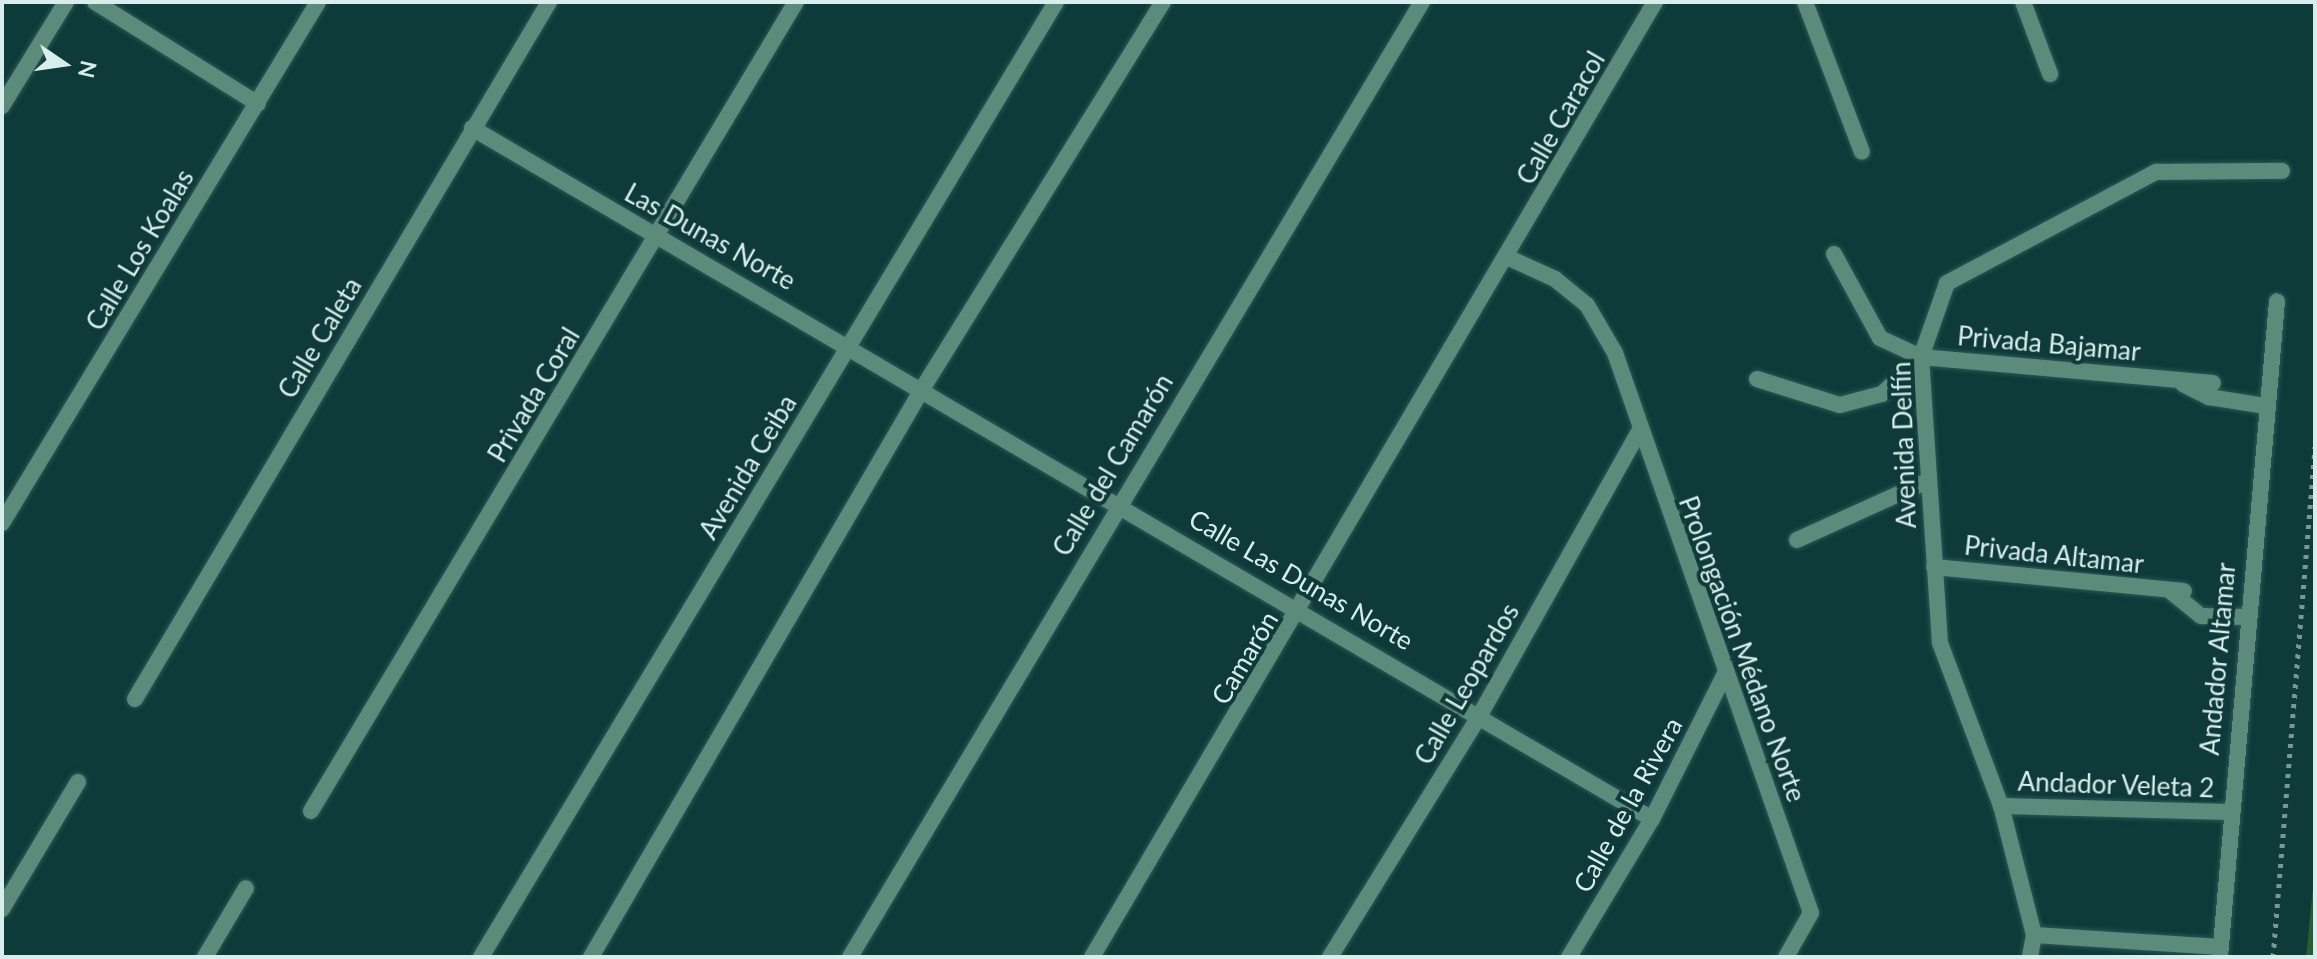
<!DOCTYPE html>
<meta charset="utf-8">
<style>
body{margin:0}
#map{position:relative;width:2317px;height:959px;overflow:hidden;background:#0e3a39;font-family:Lato,sans-serif}
div>[style]{position:absolute}
[style*='--x']{left:calc(var(--x)*1px);top:calc(var(--y)*1px);width:calc(var(--w)*1px);rotate:calc(var(--a)*1deg)}
.green>*{inset:0;background:#265d34}
.path>*{height:5px;margin-top:-2.5px;transform-origin:0;background:repeating-linear-gradient(90deg,#789897 0 4px,transparent 0 10px)}
.roads{filter:drop-shadow(0 0 2px #2e5756) drop-shadow(0 0 2px #2e5756)}
.minor>*{height:16px;margin:-8px;padding:0 8px;transform-origin:8px;border-radius:8px;background:#5c8b7b}
span{translate:-50% -50%;white-space:nowrap;text-align:center;line-height:1.15;-webkit-text-stroke:8px #0e3a39;paint-order:stroke}
.street-label{font-size:26px;color:#d8eeed}
.frame{position:absolute;inset:0;border:4px solid #d8eeed;pointer-events:none}
.north{position:absolute;left:24px;top:24px;width:80px;height:80px;-webkit-text-stroke:6px #0e3a39;paint-order:stroke;rotate:103deg;font-size:22px;font-weight:700;line-height:32px;text-align:center;color:#d8eeed}
.north::after{content:'';display:block;margin:auto;width:28px;height:36px;background:#d8eeed;clip-path:polygon(50% 0,100% 100%,50% 72%,0 100%)}
</style>
<div id="map">
<div class="green">
<i style="clip-path:polygon(2315px 867px,2315px 957px,2306px 957px)"></i>
</div>
<div class="path">
<i style="--x:2273;--y:957;--w:512;--a:-85.29"></i>
</div>
<div class="roads">
<div class="minor">
<i style="--x:95;--y:2;--w:192;--a:32"></i>
<i style="--x:1805;--y:2;--w:160;--a:69.2"></i>
<i style="--x:2023;--y:2;--w:77;--a:69.4"></i>
<i style="--x:2;--y:106;--w:122;--a:-58.4"></i>
<i style="--x:472;--y:128;--w:1367;--a:30.35"></i>
<i style="--x:1834;--y:254;--w:96;--a:61.3"></i>
<i style="--x:1880;--y:338;--w:45;--a:24.9"></i>
<i style="--x:1921;--y:357;--w:293;--a:5.1"></i>
<i style="--x:1509;--y:258;--w:51;--a:24.5"></i>
<i style="--x:1555;--y:279;--w:41;--a:39.1"></i>
<i style="--x:1587;--y:305;--w:56;--a:59.7"></i>
<i style="--x:1615;--y:353;--w:593;--a:70.71"></i>
<i style="--x:1811;--y:913;--w:51;--a:119.6"></i>
<i style="--x:1757;--y:379;--w:87;--a:17.4"></i>
<i style="--x:1840;--y:405;--w:43;--a:-14.7"></i>
<i style="--x:1882;--y:394;--w:54;--a:-43.5"></i>
<i style="--x:2183;--y:384;--w:29;--a:27"></i>
<i style="--x:2209;--y:397;--w:58;--a:9"></i>
<i style="--x:2;--y:523;--w:609;--a:-58.76"></i>
<i style="--x:1797;--y:540;--w:141;--a:-24.4"></i>
<i style="--x:1934;--y:567;--w:251;--a:5.5"></i>
<i style="--x:2169;--y:590;--w:41;--a:39.1"></i>
<i style="--x:2201;--y:616;--w:45;--a:1.3"></i>
<i style="--x:135;--y:699;--w:811;--a:-59.29"></i>
<i style="--x:2001;--y:806;--w:229;--a:1.5"></i>
<i style="--x:311;--y:811;--w:943;--a:-59.06"></i>
<i style="--x:2;--y:909;--w:148;--a:-59.1"></i>
<i style="--x:2034;--y:935;--w:187;--a:3.7"></i>
<i style="--x:205;--y:957;--w:80;--a:-59.3"></i>
<i style="--x:481;--y:957;--w:1115;--a:-58.95"></i>
<i style="--x:591;--y:957;--w:661;--a:-59.75"></i>
<i style="--x:924;--y:386;--w:452;--a:-58.1"></i>
<i style="--x:850;--y:957;--w:1113;--a:-59.08"></i>
<i style="--x:1092;--y:957;--w:1109;--a:-59.48"></i>
<i style="--x:1330;--y:957;--w:287;--a:-58.2"></i>
<i style="--x:1481;--y:713;--w:323;--a:-60.7"></i>
<i style="--x:1569;--y:957;--w:161;--a:-59"></i>
<i style="--x:1652;--y:819;--w:162;--a:-63.3"></i>
<i style="--x:2030;--y:957;--w:22;--a:-80"></i>
<i style="--x:2034;--y:935;--w:133;--a:-104.3"></i>
<i style="--x:2001;--y:806;--w:174;--a:-110.5"></i>
<i style="--x:1940;--y:643;--w:287;--a:-93.8"></i>
<i style="--x:1921;--y:357;--w:78;--a:-70.6"></i>
<i style="--x:1947;--y:283;--w:237;--a:-28"></i>
<i style="--x:2156;--y:172;--w:126;--a:-0.5"></i>
<i style="--x:2220;--y:957;--w:658;--a:-85.03"></i>
</div>
</div>
<div class="street-label">
<span style="left:1561px;top:118px;rotate:-60deg">Calle Caracol</span>
<span style="left:710px;top:237px;rotate:29deg">Las Dunas Norte</span>
<span style="left:140px;top:250px;rotate:-59deg">Calle Los Koalas</span>
<span style="left:320px;top:338px;rotate:-59deg">Calle Caleta</span>
<span style="left:2049px;top:344px;rotate:5deg">Privada Bajamar</span>
<span style="left:534px;top:395px;rotate:-59deg">Privada Coral</span>
<span style="left:1904px;top:445px;rotate:-92deg">Avenida Delfín</span>
<span style="left:1113px;top:465px;rotate:-59deg">Calle del Camarón</span>
<span style="left:748px;top:467px;rotate:-59deg">Avenida Ceiba</span>
<span style="left:2054px;top:555px;rotate:6deg">Privada Altamar</span>
<span style="left:1301px;top:580px;rotate:30deg">Calle Las Dunas Norte</span>
<span style="left:1742px;top:649px;rotate:70deg">Prolongación Médano Norte</span>
<span style="left:1245px;top:658px;rotate:-59deg">Camarón</span>
<span style="left:2218px;top:659px;rotate:-85deg">Andador Altamar</span>
<span style="left:1467px;top:684px;rotate:-60deg">Calle Leopardos</span>
<span style="left:2116px;top:785px;rotate:2deg">Andador Veleta 2</span>
<span style="left:1628px;top:805px;rotate:-61deg">Calle de la Rivera</span>
</div>
<div class="frame"></div>
<div class="north">N</div>
</div>
